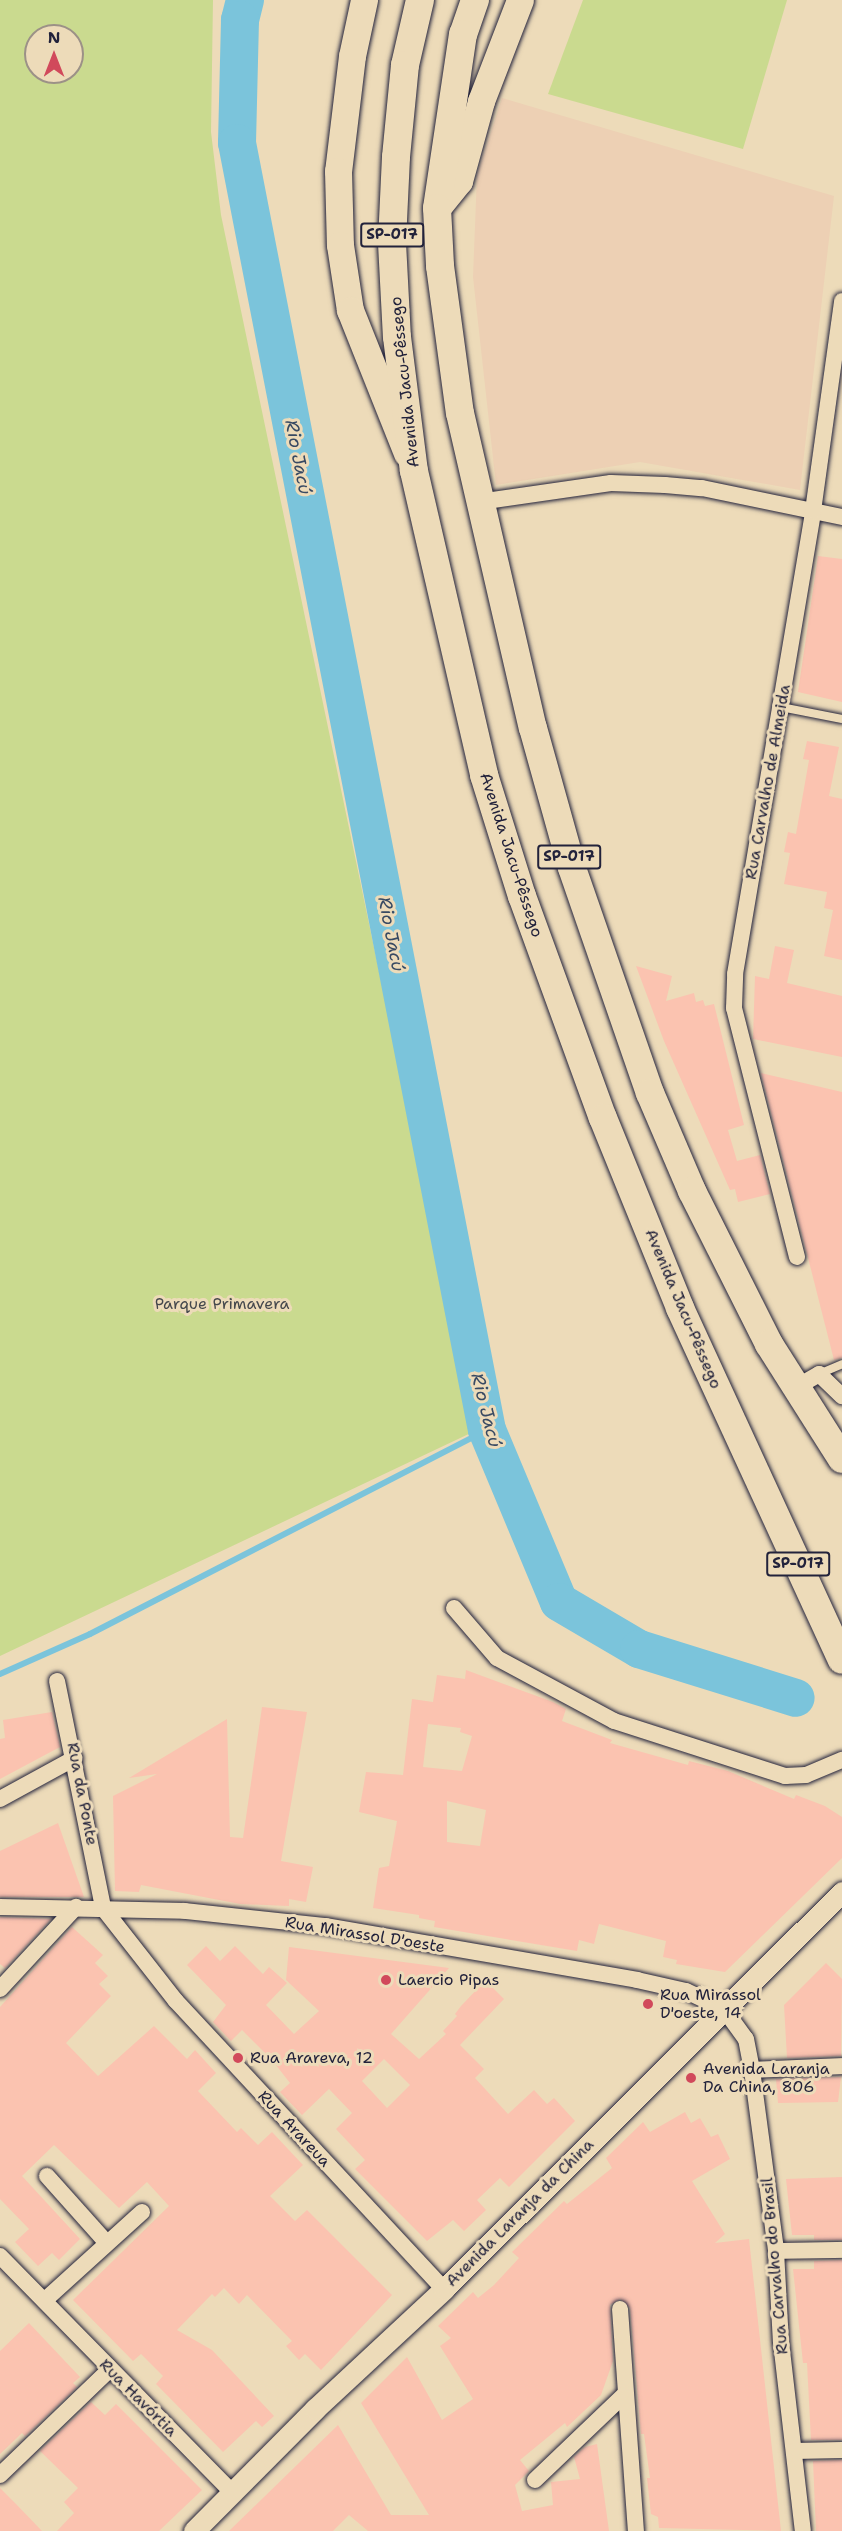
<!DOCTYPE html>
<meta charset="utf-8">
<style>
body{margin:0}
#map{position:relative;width:842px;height:2531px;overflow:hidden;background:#eddbb9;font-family:"Shantell Sans",sans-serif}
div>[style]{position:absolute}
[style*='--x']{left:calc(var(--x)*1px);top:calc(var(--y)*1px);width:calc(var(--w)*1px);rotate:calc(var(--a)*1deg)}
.built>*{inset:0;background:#edd0b4}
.green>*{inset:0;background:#cada8f}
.stream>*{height:6px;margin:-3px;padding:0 3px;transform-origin:3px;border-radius:3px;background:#7bc4db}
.river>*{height:38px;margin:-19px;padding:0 19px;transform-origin:19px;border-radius:19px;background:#7bc4db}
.building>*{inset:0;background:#fbc3b0}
.roads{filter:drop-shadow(0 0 2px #22223b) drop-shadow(0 0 2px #22223b)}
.service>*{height:8px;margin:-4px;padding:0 4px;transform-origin:4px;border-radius:4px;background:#eddbb9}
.minor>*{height:16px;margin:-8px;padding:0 8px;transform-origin:8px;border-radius:8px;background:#eddbb9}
.tertiary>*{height:21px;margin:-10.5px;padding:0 10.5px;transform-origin:10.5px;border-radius:10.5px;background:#eddbb9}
.primary>*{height:27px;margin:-13.5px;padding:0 13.5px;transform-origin:13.5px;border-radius:13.5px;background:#eddbb9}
.trunk>*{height:28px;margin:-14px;padding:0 14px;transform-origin:14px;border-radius:14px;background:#eddbb9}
.dots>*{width:16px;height:16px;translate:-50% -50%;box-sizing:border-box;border:3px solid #eddbb9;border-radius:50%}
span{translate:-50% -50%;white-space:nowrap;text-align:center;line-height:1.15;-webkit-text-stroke:6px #eddbb9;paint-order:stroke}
.shield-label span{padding:2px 4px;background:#eddbb9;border:2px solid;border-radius:4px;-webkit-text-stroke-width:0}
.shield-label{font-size:15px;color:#22223b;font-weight:700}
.street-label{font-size:16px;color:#22223b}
.park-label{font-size:16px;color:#44474c}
.poi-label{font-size:16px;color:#22223b}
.left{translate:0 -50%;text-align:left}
.water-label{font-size:18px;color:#384a63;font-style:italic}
.north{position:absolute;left:24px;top:24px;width:60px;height:60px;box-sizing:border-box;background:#eddbb9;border:2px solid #9c9187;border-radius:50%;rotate:0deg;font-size:16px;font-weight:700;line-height:24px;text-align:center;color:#22223b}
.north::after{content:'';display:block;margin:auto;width:21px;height:27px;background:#d1495b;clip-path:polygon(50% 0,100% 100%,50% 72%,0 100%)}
</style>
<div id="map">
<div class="built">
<i style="clip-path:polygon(502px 98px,834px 196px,800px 490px,640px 462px,496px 485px,473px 277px,477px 175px)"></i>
</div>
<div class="green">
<i style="clip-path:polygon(evenodd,0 0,213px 0,211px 132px,221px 215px,475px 1431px,0 1656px,0 0,36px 36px,72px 36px,72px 72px,36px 72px,36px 36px)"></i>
<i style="clip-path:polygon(583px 0,787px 0,743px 149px,548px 94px)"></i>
</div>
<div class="stream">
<i style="--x:0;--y:1674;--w:98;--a:-24"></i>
<i style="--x:90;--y:1634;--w:446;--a:-27.2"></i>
</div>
<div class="river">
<i style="--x:245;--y:0;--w:21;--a:104"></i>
<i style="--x:240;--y:20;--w:123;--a:91.4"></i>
<i style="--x:237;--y:143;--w:1311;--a:79.01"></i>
<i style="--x:487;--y:1430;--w:186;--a:67.3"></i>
<i style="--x:559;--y:1602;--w:93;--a:30.4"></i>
<i style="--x:639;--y:1649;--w:164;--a:17.3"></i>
</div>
<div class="building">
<i style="clip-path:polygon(818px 556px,842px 559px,842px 702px,798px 692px)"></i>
<i style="clip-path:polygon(807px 741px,839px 747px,829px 796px,842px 799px,842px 960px,824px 956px,833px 910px,824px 908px,827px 892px,784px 884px,790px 853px,784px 852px,788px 832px,796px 834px,809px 760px,803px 759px)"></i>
<i style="clip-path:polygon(775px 946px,794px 950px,787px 983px,842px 996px,842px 1057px,753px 1039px,755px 976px,769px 979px)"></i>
<i style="clip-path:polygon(636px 966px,672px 976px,666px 1001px,694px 993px,696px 1002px,703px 1000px,705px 1006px,714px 1004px,744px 1125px,728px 1130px,737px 1161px,760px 1155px,770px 1194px,738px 1202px,735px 1189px,730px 1190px,664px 1041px)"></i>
<i style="clip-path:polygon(761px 1073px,842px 1092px,842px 1358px,834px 1360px)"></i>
<i style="clip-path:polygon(evenodd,466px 1670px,553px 1702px,566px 1709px,562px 1721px,612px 1740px,610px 1743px,688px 1765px,689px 1761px,728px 1771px,794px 1799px,796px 1795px,825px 1806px,842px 1817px,842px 1858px,725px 1972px,676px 1964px,677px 1960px,663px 1957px,666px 1941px,599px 1924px,594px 1944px,579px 1940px,577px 1951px,434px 1927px,435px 1921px,419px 1918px,419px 1915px,373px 1908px,379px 1868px,389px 1866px,397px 1821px,359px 1812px,366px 1772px,403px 1775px,412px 1699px,433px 1702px,437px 1675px,465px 1679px,466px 1670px,428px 1724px,461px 1728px,460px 1732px,472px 1736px,462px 1771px,423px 1767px,428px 1724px,466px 1670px,447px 1801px,486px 1810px,480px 1846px,447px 1842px,447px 1801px)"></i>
<i style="clip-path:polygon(262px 1707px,307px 1712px,281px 1861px,313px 1867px,306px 1902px,289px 1899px,289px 1906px,240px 1904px,141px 1885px,139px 1892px,115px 1891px,113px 1796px,157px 1774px,129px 1778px,227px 1719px,230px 1837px,243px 1838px)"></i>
<i style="clip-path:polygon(52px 1712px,60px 1747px,0 1779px,0 1739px,5px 1738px,3px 1720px)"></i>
<i style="clip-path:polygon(58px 1823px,84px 1897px,0 1897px,0 1851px)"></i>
<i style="clip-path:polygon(0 1917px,51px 1919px,5px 1968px,0 1964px)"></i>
<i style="clip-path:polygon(72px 1927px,103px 1955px,95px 1963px,108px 1976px,99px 1984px,111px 1996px,66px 2043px,98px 2076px,154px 2026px,187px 2059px,195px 2050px,216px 2073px,198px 2091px,237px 2132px,241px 2128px,258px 2145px,272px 2132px,303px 2165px,270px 2196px,295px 2221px,307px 2210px,392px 2295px,321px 2370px,305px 2354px,299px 2360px,286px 2346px,292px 2341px,247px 2295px,239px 2304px,224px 2288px,215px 2297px,212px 2294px,177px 2330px,212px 2350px,274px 2416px,262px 2427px,256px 2421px,223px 2452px,156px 2384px,163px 2376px,141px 2354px,133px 2361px,73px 2300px,169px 2206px,147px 2182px,119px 2208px,54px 2145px,22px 2176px,80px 2239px,59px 2260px,52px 2253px,38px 2266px,15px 2242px,29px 2229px,0 2199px,0 2007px)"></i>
<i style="clip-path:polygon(evenodd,206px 1946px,220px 1961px,235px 1946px,263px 1974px,269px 1967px,287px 1983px,266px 2005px,294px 2034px,319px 2011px,286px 1980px,289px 1947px,449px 1968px,391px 2034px,419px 2059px,446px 2034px,443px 2031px,457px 2016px,455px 2014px,461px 2006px,482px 1984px,485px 1987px,488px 1983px,504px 1999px,460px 2045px,484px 2069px,475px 2078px,508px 2114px,534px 2090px,547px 2104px,554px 2098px,575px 2121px,509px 2187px,500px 2178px,477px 2200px,486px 2210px,464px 2231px,453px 2220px,427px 2241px,355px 2169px,365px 2160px,336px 2129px,352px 2113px,329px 2089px,302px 2115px,280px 2092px,290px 2083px,272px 2060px,242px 2030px,231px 2041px,213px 2022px,226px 2005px,187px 1965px,206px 1946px,384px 2059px,410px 2085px,387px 2108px,362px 2081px,384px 2059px)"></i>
<i style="clip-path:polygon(826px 1963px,842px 1979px,841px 2056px,787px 2058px,784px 2005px)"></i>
<i style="clip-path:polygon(841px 2077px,838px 2102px,778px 2103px,776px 2079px)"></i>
<i style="clip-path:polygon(685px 2112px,691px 2123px,700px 2118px,711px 2137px,718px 2134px,730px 2159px,692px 2181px,725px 2234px,715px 2243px,749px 2239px,781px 2531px,659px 2528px,658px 2517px,651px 2514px,647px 2478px,650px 2478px,644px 2434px,641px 2434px,630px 2308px,620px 2299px,610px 2305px,613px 2361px,601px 2395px,567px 2427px,565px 2423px,520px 2460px,529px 2471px,515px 2485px,522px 2511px,553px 2505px,551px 2482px,580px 2479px,574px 2457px,585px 2447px,597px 2444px,609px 2531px,368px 2531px,349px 2515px,333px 2531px,229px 2531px,338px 2425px,391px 2515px,429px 2515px,361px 2403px,407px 2357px,442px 2420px,473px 2399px,440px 2346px,451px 2338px,438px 2326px,473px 2292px,478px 2298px,494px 2285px,519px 2258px,512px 2252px,564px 2201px,567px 2204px,612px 2168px,606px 2158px,643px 2122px,650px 2132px)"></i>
<i style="clip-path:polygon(842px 2177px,842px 2240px,814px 2240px,814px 2235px,792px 2235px,786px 2179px)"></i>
<i style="clip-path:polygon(842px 2260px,842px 2440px,811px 2440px,807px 2363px,803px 2363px,793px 2269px,814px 2269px,814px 2261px)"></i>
<i style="clip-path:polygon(29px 2323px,80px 2377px,73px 2383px,77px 2387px,25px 2436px,22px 2433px,0 2454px,0 2351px)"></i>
<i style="clip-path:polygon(91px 2402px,105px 2415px,116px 2404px,202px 2490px,159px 2531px,57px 2531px,74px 2513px,64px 2502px,78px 2488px,40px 2451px)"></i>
<i style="clip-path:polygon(842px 2460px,842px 2531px,816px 2531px,813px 2461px)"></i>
<i style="clip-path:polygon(0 2488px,15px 2503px,42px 2531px,0 2531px)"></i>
</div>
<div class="roads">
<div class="service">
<i style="--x:781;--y:707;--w:62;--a:11.1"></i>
<i style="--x:819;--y:1374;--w:25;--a:-23"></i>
</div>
<div class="minor">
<i style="--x:479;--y:502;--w:133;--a:-8.2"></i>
<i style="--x:611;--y:483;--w:54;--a:2.1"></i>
<i style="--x:665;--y:485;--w:37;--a:5"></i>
<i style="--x:702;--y:488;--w:143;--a:11.7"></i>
<i style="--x:797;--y:1257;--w:257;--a:-104.2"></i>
<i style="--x:734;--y:1008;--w:34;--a:-88"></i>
<i style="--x:735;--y:974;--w:470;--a:-80.4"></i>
<i style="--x:813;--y:511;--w:212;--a:-82.1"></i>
<i style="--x:795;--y:1388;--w:28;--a:-30"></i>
<i style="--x:819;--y:1374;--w:32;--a:44"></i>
<i style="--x:454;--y:1608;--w:66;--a:49.3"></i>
<i style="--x:497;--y:1658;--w:133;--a:28.3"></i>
<i style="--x:614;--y:1721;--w:180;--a:17.8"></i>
<i style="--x:785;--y:1776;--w:21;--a:-3"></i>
<i style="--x:806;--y:1775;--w:39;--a:-23"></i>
<i style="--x:57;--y:1681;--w:232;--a:78.5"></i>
<i style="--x:103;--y:1908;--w:118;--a:51.9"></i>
<i style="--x:176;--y:2001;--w:393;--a:47.1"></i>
<i style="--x:0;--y:1799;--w:85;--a:-28.7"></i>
<i style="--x:0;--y:1907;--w:185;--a:1.2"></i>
<i style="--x:185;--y:1911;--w:141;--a:6.1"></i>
<i style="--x:325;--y:1926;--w:317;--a:9.8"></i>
<i style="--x:637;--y:1980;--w:50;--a:12.7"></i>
<i style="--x:686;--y:1991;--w:42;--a:25.3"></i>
<i style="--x:724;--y:2009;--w:37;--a:54"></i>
<i style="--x:746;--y:2039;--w:32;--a:79"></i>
<i style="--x:752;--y:2070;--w:183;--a:82.4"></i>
<i style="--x:776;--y:2251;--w:91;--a:86.9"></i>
<i style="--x:781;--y:2342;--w:190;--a:83.4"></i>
<i style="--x:0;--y:1989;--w:112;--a:-47.2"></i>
<i style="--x:752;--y:2070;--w:90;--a:-2.5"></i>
<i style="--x:47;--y:2176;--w:89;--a:48.2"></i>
<i style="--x:776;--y:2251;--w:66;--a:-0.9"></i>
<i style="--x:0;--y:2256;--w:332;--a:45.5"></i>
<i style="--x:45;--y:2300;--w:131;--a:-42.2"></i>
<i style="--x:620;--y:2309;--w:223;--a:85.9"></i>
<i style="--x:794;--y:2451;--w:48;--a:-1.2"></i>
<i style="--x:0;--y:2475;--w:151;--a:-43.9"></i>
<i style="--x:535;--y:2480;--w:123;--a:-43.7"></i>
</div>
<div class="tertiary">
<i style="--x:194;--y:2531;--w:172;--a:-45.2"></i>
<i style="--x:315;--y:2409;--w:176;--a:-42.9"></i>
<i style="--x:444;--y:2289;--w:562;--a:-44.93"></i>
</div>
<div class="primary">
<i style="--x:364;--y:0;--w:57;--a:102.1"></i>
<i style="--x:352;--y:56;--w:116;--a:96.9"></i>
<i style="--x:338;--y:171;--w:74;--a:88.5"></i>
<i style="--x:340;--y:245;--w:66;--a:81.3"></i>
<i style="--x:350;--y:310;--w:154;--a:68.3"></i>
<i style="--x:437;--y:208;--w:35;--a:-51"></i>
<i style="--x:459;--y:181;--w:83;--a:-74.6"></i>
<i style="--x:481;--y:101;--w:108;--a:-68.9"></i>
</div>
<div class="trunk">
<i style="--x:420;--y:0;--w:67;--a:103"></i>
<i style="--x:405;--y:65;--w:92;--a:95.6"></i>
<i style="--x:396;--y:157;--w:86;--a:92.7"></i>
<i style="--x:392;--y:243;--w:94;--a:87"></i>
<i style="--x:397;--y:337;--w:135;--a:82.8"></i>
<i style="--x:414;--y:471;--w:312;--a:77"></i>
<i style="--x:484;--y:775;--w:127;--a:72.6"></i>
<i style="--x:522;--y:896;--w:236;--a:70"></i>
<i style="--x:603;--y:1118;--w:205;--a:67.9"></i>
<i style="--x:680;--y:1308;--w:387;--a:65.3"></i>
<i style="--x:475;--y:0;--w:36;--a:109"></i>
<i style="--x:463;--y:34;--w:176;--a:98.5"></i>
<i style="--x:437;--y:208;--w:58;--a:87"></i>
<i style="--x:440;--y:266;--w:148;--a:82.3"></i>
<i style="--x:460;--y:413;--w:323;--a:77"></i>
<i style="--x:533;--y:728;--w:145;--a:74.4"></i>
<i style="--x:572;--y:868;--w:238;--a:70.9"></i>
<i style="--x:650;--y:1093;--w:107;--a:66.8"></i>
<i style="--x:692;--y:1191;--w:171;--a:63.3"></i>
<i style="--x:769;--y:1344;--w:136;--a:57.6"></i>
</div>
</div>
<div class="dots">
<i style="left:386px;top:1980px;background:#d1495b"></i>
<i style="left:648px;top:2004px;background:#d1495b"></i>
<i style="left:238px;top:2058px;background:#d1495b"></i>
<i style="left:691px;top:2078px;background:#d1495b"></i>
</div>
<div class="shield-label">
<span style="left:392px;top:235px">SP-017</span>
<span style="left:569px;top:857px">SP-017</span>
<span style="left:798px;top:1564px">SP-017</span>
</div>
<div class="street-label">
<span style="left:405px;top:382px;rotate:-96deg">Avenida Jacu-Pêssego</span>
<span style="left:768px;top:782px;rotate:-80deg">Rua Carvalho de Almeida</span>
<span style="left:511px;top:855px;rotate:72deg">Avenida Jacu-Pêssego</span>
<span style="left:683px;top:1309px;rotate:67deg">Avenida Jacu-Pêssego</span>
<span style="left:82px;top:1794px;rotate:79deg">Rua da Ponte</span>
<span style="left:365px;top:1935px;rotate:9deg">Rua Mirassol D'oeste</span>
<span style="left:294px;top:2129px;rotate:47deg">Rua Arareua</span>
<span style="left:520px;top:2213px;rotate:-45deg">Avenida Laranja da China</span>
<span style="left:775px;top:2266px;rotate:-95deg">Rua Carvalho do Brasil</span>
<span style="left:138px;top:2398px;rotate:45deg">Rua Havórtia</span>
</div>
<div class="park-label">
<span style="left:222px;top:1304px">Parque Primavera</span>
</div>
<div class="poi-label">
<span class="left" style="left:398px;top:1980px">Laercio Pipas</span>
<span class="left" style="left:660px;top:2004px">Rua Mirassol<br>D'oeste, 14</span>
<span class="left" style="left:250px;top:2058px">Rua Arareva, 12</span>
<span class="left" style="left:703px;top:2078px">Avenida Laranja<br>Da China, 806</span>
</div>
<div class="water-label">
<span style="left:298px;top:457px;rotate:79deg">Rio Jacú</span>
<span style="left:391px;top:934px;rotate:79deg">Rio Jacú</span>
<span style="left:486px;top:1410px;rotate:76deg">Rio Jacú</span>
</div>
<div class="north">N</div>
</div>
